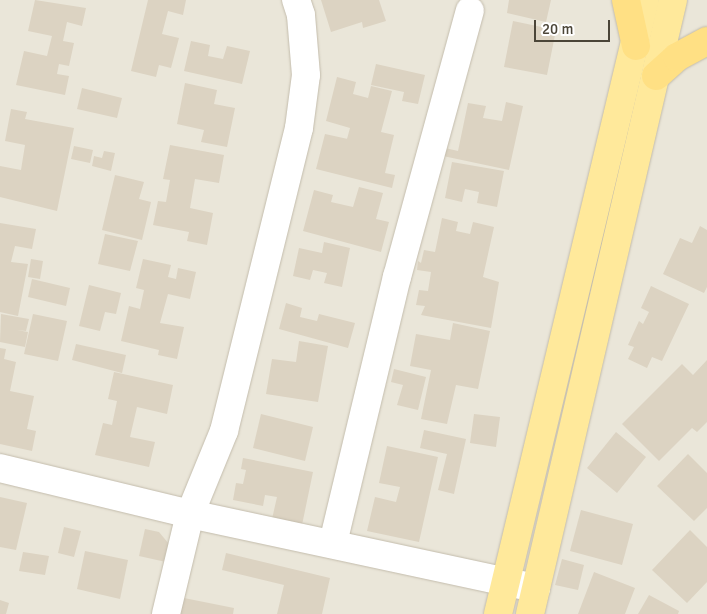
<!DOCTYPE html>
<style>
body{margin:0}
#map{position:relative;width:707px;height:614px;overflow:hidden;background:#f6f3eb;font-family:Signika,sans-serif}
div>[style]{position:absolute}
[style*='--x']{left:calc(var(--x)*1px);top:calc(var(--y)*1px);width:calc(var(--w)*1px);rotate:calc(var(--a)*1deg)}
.residential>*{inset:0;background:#eae6d9}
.building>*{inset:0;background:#dcd3c2}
.roads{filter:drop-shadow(0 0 1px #c3bcac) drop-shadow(0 0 1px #c3bcac)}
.minor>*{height:28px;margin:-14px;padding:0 14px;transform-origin:14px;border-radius:14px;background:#fff}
.primary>*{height:28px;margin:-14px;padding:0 14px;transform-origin:14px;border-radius:14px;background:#ffe99b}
.trunk>*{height:28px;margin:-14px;padding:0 14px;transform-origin:14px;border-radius:14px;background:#ffe084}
span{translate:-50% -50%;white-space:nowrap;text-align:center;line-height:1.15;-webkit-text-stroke:4px #fff;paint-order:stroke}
.scale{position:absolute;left:534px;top:20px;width:76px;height:22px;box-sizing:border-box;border:2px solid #4b4538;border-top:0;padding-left:6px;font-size:15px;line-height:18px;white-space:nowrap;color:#4b4538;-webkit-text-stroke:4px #fff;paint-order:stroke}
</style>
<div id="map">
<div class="residential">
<i style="clip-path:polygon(0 0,707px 0,707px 614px,0 614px)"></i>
</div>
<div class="building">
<i style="clip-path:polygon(35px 0,86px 8px,82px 26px,67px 22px,63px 41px,74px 43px,69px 66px,59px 64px,57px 74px,69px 76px,65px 95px,16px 85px,24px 51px,47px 56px,52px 36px,28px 31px)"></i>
<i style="clip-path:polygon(148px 0,186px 0,183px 15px,168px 11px,162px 34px,179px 38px,171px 68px,159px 65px,156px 77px,131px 71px)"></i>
<i style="clip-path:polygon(321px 0,379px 0,386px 21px,363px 28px,362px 22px,331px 32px)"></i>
<i style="clip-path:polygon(509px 0,551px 0,546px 22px,507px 13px)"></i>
<i style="clip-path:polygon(513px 21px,556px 30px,547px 75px,504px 67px)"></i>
<i style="clip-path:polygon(191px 41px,210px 45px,208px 56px,223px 59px,227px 46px,250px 51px,242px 84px,184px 71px)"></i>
<i style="clip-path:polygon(376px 64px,425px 75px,418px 104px,402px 101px,404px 92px,371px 85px)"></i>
<i style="clip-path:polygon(337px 77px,356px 82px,353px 94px,368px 98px,371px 86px,392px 91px,381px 132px,394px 135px,385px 173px,395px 175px,392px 188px,316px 169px,325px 134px,357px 141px,347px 139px,350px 128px,326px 121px)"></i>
<i style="clip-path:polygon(185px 83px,217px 90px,214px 104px,235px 108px,227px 147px,201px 142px,204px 130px,177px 124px)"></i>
<i style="clip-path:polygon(82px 88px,122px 98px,117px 118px,77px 109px)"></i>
<i style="clip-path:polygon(506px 102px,523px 106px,509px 170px,443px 156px,445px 148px,458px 151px,468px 103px,486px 106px,483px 118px,502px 121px)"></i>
<i style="clip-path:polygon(11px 109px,27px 112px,25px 119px,74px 128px,57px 211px,0 197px,0 166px,21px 170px,25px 145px,5px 141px)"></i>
<i style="clip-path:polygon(170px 145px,224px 155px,219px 183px,195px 179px,190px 208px,213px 213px,207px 245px,187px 241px,189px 232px,153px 225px,158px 201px,166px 202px,170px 180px,163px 179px)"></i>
<i style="clip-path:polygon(74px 146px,93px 150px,90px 163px,71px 159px)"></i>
<i style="clip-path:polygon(104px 151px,115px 153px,111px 171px,92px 166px,94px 156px,102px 158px)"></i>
<i style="clip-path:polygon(452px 162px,504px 171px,497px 207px,477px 203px,479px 192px,465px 189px,462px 202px,445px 198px)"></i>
<i style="clip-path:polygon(115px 175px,144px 182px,139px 199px,151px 202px,142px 240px,102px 230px)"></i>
<i style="clip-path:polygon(359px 187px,383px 193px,376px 219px,389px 222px,381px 252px,303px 231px,314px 190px,333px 195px,331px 202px,353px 207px)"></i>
<i style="clip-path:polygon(442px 218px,458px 222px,456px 231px,470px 234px,473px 222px,494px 227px,483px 277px,499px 282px,491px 328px,421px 315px,425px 306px,416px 305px,419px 290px,428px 291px,431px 272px,417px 270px,418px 261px,421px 263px,424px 250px,435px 252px)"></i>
<i style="clip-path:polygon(0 223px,36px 229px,32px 249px,15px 246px,11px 262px,28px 264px,18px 316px,0 312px)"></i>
<i style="clip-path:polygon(700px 226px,707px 230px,707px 287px,704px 293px,663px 274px,680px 238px,692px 243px)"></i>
<i style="clip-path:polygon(105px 234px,138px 241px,130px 271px,98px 264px)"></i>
<i style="clip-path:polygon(324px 242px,350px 248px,342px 287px,324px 283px,327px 273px,313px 270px,310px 280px,293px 276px,299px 248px,322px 253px)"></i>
<i style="clip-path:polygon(31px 259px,43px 261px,40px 279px,28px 277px)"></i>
<i style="clip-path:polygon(143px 259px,171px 265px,168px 277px,176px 279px,178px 268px,196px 272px,190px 299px,168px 294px,160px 323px,184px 327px,177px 359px,158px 355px,159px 350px,121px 341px,129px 306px,140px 309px,144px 290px,136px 288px)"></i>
<i style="clip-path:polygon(32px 279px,70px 288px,66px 306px,28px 297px)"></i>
<i style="clip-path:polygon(89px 285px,121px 293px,116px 314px,105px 312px,100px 331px,79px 326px)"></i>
<i style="clip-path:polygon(651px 286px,689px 304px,662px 361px,652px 357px,647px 368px,628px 359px,634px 347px,628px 345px,639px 321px,643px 324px,649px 312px,641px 308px)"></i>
<i style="clip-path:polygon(286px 303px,302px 308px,300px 317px,317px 321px,319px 314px,355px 323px,348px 348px,279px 329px)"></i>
<i style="clip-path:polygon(1px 314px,29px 319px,26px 331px,17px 330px,28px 332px,25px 347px,0 342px)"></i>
<i style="clip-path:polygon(33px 314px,67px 321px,58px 361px,24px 354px)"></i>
<i style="clip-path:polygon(453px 323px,490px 331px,478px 389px,456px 385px,447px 424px,421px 419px,431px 370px,410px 366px,416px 334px,450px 340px)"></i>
<i style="clip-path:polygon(299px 341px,328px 346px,318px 402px,266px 394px,272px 359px,296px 362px)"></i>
<i style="clip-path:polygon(76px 344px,126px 355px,122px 373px,72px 360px)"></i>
<i style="clip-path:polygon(0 348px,6px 349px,4px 359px,16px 362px,10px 391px,34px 396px,27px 429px,36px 431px,32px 451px,0 444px)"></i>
<i style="clip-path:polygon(707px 360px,707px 422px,697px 432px,692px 428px,659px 461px,622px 424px,682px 364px,693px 375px)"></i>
<i style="clip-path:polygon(394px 369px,426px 377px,418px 410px,397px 405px,403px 385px,391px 382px)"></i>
<i style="clip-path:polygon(114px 372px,173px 385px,167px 414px,137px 407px,130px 437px,155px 442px,149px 467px,95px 455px,103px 423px,112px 425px,117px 401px,108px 399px)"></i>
<i style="clip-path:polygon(261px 414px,313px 427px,305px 461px,253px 448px)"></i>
<i style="clip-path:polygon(474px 414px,500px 417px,496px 447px,470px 443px)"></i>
<i style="clip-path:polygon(424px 430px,466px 439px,454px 494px,438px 490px,447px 454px,420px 448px)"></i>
<i style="clip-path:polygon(616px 432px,646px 457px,617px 493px,587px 468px)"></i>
<i style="clip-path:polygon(387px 446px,438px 457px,419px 542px,367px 531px,375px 497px,396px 502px,400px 487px,379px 483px)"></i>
<i style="clip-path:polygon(688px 454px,707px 473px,707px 508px,694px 521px,657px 486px)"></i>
<i style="clip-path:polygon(243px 458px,313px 472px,302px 525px,272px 519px,277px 497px,265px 495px,263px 506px,233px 500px,236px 483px,243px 484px,246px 470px,241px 469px)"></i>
<i style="clip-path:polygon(0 497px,27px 503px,16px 550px,0 547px)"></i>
<i style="clip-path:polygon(581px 510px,633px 524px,622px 565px,570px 551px)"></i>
<i style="clip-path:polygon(64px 527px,81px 531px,74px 557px,58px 553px)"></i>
<i style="clip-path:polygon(145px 529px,159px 532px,169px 544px,166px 562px,139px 556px)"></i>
<i style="clip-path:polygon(690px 530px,707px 547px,707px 582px,687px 603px,652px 570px)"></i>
<i style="clip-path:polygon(85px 551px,128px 560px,120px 599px,77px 589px)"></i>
<i style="clip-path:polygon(23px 552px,49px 556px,45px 575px,19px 571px)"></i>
<i style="clip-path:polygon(226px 553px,330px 578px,322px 614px,277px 614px,284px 585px,222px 570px)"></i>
<i style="clip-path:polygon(562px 559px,584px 565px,578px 590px,555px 585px)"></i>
<i style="clip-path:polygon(594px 572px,635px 588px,625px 614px,578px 614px)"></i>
<i style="clip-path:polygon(649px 595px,679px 611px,678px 614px,638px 614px)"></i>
<i style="clip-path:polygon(179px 597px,234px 608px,233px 614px,175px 614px)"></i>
<i style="clip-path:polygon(0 600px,9px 603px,6px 614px,0 614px)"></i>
</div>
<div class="roads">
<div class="minor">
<i style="--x:0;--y:468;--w:195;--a:13.6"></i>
<i style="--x:190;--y:514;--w:354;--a:12.1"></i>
<i style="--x:333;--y:543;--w:274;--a:-76.5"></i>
<i style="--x:397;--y:277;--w:276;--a:-74.7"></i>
<i style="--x:166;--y:614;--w:103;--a:-76.5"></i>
<i style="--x:190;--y:514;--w:90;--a:-67.7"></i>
<i style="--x:224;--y:431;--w:312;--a:-76.1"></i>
<i style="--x:299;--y:128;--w:53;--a:-82.5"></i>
<i style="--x:306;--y:75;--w:60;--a:-94.8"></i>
<i style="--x:301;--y:15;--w:16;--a:-108"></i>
</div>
<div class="primary">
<i style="--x:498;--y:614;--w:631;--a:-76.54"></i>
<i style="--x:530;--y:614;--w:630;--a:-76.89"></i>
</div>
<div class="trunk">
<i style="--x:626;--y:0;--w:47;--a:77.7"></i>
<i style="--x:656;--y:76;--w:28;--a:-42"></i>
<i style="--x:677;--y:57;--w:34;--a:-28"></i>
</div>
</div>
<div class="scale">20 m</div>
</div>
